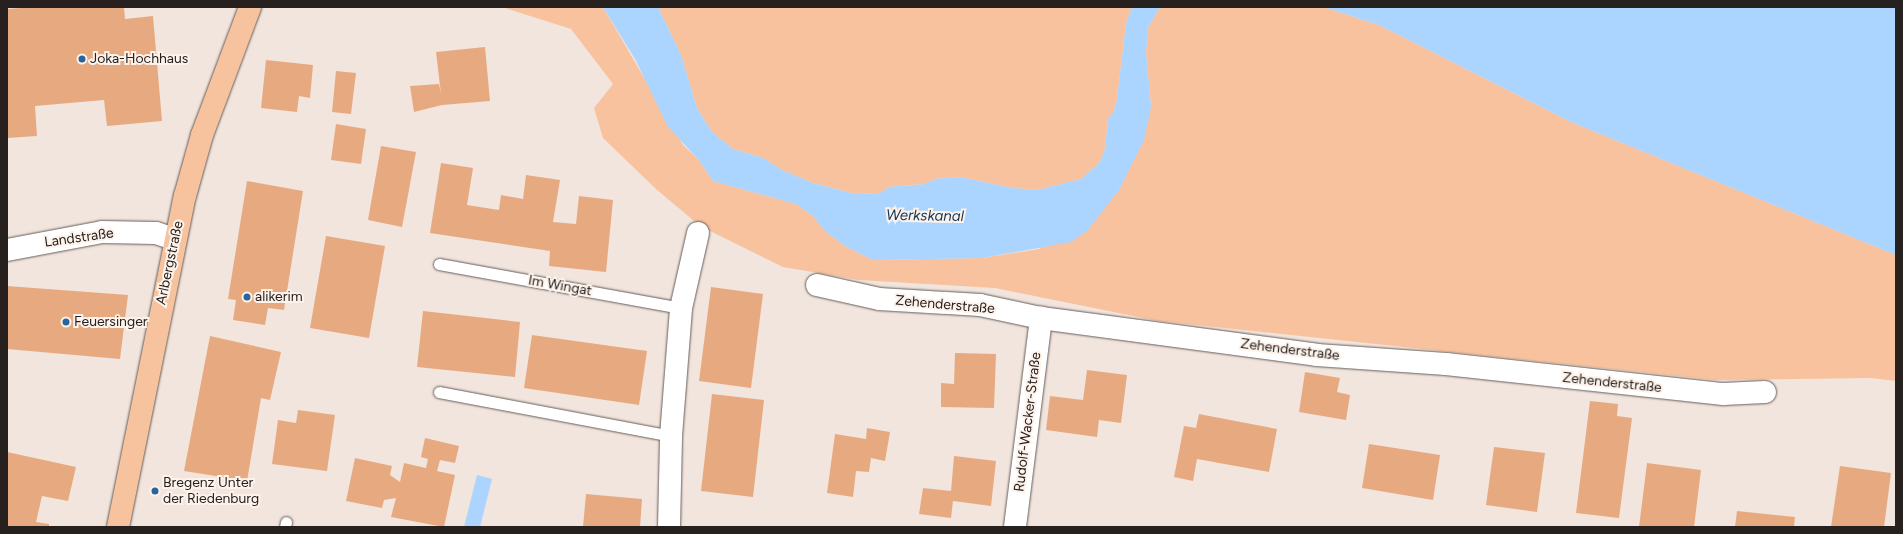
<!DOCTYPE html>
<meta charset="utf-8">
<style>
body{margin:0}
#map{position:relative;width:1903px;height:534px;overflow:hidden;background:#f1e5de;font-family:Figtree,sans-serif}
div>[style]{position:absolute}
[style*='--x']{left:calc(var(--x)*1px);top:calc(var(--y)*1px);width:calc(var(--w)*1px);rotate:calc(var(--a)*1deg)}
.green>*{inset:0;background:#f8c29e}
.water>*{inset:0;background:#abd4fe}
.building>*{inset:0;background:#e7aa80}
.roads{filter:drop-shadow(0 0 1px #675d57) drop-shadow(0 0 1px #675d57)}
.lane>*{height:11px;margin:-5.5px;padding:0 5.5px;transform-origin:5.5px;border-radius:5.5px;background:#fff}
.street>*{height:22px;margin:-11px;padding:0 11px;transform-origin:11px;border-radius:11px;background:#fff}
.secondary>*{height:22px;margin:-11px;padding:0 11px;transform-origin:11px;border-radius:11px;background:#fff}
.primary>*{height:22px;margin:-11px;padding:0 11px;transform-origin:11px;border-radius:11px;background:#f7c39e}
.dots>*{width:11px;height:11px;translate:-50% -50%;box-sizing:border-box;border:2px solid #fef3eb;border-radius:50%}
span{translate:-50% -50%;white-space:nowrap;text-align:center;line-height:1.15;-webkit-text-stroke:4px #fef3eb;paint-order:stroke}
.poi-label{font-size:14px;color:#26211f}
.left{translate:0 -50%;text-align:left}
.street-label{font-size:14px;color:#26211f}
.water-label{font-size:15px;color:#113557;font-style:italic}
.frame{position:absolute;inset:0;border:8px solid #26211f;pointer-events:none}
</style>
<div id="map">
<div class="green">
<i style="clip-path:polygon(502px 7px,603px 7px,683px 145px,698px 159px,713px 181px,796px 204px,813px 216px,825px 231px,845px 246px,873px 260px,982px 258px,1039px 249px,1119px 190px,1151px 107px,1146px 53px,1148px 28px,1160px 7px,1324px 7px,1379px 25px,1571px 122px,1896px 255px,1896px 381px,1871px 378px,1715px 380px,1158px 321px,995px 288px,859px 280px,783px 267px,700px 226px,656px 189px,603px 138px,594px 108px,613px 84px,571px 29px)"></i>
<i style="clip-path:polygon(658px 7px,1132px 7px,1126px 24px,1117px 99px,1114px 111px,1108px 119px,1105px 149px,1100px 162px,1081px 179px,1037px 190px,1012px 188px,961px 177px,935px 179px,925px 184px,889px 187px,880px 193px,855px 194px,813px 183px,782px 170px,763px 158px,733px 149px,712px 132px,697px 108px,681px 55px)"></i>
</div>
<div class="water">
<i style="clip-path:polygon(603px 7px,658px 7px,681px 55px,697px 108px,712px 132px,733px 149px,763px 158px,782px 170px,813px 183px,855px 194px,880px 193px,889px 187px,925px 184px,935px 179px,961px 177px,1012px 188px,1037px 190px,1081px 179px,1100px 162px,1105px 149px,1108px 119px,1114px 111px,1117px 99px,1126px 24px,1132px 7px,1160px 7px,1148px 28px,1146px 52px,1151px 107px,1144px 140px,1119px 190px,1087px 231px,1071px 242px,982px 258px,873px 260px,845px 246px,825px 231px,813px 216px,796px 204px,713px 181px,698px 159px,668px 127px,635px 59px)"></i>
<i style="clip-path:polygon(1324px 7px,1896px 7px,1896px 255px,1571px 122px,1379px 25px)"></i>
<i style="clip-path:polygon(477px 475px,492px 479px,480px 527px,464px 527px)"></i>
</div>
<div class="building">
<i style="clip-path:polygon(35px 7px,124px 7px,125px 19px,153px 16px,162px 121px,107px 126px,104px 100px,35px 106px,37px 136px,7px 138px,7px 9px)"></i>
<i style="clip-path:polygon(485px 47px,490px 101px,442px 105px,414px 112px,410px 86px,439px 84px,441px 94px,436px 52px)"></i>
<i style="clip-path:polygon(266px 60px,313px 65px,310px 98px,299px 96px,297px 112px,261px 108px)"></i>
<i style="clip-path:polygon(336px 71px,356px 73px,351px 114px,332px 112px)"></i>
<i style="clip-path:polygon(336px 124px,366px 129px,361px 164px,331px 160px)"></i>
<i style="clip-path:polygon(381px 146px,416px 152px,402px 227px,368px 220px)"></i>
<i style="clip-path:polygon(441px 163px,473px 168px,467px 205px,499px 210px,501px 195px,523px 199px,526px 175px,560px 180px,553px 222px,576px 224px,579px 196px,613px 200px,606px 272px,549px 266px,550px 251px,430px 233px)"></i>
<i style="clip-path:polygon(247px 181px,303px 191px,284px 310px,268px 308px,265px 325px,233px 320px,236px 300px,228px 299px)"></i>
<i style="clip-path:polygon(326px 236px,385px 246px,369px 338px,310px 328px)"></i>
<i style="clip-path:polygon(7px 286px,128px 295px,120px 359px,7px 349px)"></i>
<i style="clip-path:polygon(711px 287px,763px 294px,751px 388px,699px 381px)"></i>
<i style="clip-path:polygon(423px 311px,520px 322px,515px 377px,417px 367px)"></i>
<i style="clip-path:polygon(532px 335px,647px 351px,639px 405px,524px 388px)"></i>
<i style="clip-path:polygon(210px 336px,281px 352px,270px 400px,261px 398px,247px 481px,184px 471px)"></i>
<i style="clip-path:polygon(955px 353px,996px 354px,994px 408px,941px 407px,941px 383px,954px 384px)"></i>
<i style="clip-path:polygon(1087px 370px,1127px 375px,1121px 423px,1099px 420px,1097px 437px,1046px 430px,1050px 396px,1083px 400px)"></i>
<i style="clip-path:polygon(1305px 372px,1340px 378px,1337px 392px,1350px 395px,1346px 420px,1299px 412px)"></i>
<i style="clip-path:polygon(712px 394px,764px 400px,753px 497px,701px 491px)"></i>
<i style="clip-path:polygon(1590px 401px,1618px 404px,1617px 416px,1632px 418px,1619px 518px,1576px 513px)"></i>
<i style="clip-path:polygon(298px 410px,335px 415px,327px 471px,272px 464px,278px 420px,296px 423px)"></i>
<i style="clip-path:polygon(1199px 414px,1277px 429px,1269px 472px,1197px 459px,1193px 481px,1174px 477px,1184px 426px,1196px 428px)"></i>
<i style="clip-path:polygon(867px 428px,890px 432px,885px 461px,871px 458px,869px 472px,856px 471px,853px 497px,827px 493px,835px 434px,866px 439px)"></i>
<i style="clip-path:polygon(425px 438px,459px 446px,455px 463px,440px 460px,437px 471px,455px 475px,444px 527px,391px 517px,396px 498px,384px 500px,382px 508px,346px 501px,355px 458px,392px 466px,390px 475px,400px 482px,404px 463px,426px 468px,428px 459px,421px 457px)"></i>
<i style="clip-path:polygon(1369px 444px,1440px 455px,1433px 500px,1362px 488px)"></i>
<i style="clip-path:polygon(1494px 447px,1545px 453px,1537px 512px,1486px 505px)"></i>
<i style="clip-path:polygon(7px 452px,76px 467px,68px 501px,42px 496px,36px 522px,49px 524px,49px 527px,7px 527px)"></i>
<i style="clip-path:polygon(954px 456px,996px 461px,991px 506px,953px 501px,951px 518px,919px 514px,923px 488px,951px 491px)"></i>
<i style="clip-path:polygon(1647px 463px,1701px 470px,1694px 527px,1639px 527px)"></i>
<i style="clip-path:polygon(1840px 466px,1891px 473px,1884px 527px,1831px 527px)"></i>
<i style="clip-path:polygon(586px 494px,642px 499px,640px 527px,583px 527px)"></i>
<i style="clip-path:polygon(1737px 511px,1795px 517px,1794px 527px,1735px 527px)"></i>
</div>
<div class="roads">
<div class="lane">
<i style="--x:439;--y:264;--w:246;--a:10.3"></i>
<i style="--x:439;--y:392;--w:236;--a:10.7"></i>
<i style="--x:285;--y:527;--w:5;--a:-79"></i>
</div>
<div class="street">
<i style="--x:817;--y:285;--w:64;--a:12.7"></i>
<i style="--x:879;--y:299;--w:101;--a:3.4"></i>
<i style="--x:980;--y:305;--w:62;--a:12"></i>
<i style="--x:1041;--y:318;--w:278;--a:7.6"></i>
<i style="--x:1317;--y:355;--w:129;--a:4"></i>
<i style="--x:1446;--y:364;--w:279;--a:6.2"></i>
<i style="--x:1723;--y:394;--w:42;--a:-2.7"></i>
<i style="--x:669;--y:527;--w:91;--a:-88.7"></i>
<i style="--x:671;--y:436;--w:128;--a:-85.5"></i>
<i style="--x:681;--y:308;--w:77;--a:-77.2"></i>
<i style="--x:1015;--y:527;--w:211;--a:-82.9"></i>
</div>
<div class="secondary">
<i style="--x:7;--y:250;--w:97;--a:-10.7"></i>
<i style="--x:102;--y:232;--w:54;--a:1.1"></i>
<i style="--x:156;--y:233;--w:20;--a:18"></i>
</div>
<div class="primary">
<i style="--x:118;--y:527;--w:338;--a:-78.6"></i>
<i style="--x:185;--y:196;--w:63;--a:-74.4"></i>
<i style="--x:202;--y:135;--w:137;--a:-69.4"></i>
</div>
</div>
<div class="dots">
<i style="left:82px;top:59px;background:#29649c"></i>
<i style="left:247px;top:297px;background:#29649c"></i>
<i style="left:66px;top:322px;background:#29649c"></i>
<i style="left:155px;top:491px;background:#29649c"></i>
</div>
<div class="poi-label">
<span class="left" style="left:90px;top:59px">Joka-Hochhaus</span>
<span class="left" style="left:255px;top:297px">alikerim</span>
<span class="left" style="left:74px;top:322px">Feuersinger</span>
<span class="left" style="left:163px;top:491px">Bregenz Unter<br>der Riedenburg</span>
</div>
<div class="street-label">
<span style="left:79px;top:238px;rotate:-8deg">Landstraße</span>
<span style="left:170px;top:263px;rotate:-78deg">Arlbergstraße</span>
<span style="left:560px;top:286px;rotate:10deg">Im Wingat</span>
<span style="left:945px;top:305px;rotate:5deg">Zehenderstraße</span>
<span style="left:1290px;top:350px;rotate:7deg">Zehenderstraße</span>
<span style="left:1612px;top:383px;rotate:6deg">Zehenderstraße</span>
<span style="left:1028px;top:422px;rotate:-83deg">Rudolf-Wacker-Straße</span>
</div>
<div class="water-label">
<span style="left:925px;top:216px;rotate:1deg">Werkskanal</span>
</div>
<div class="frame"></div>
</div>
